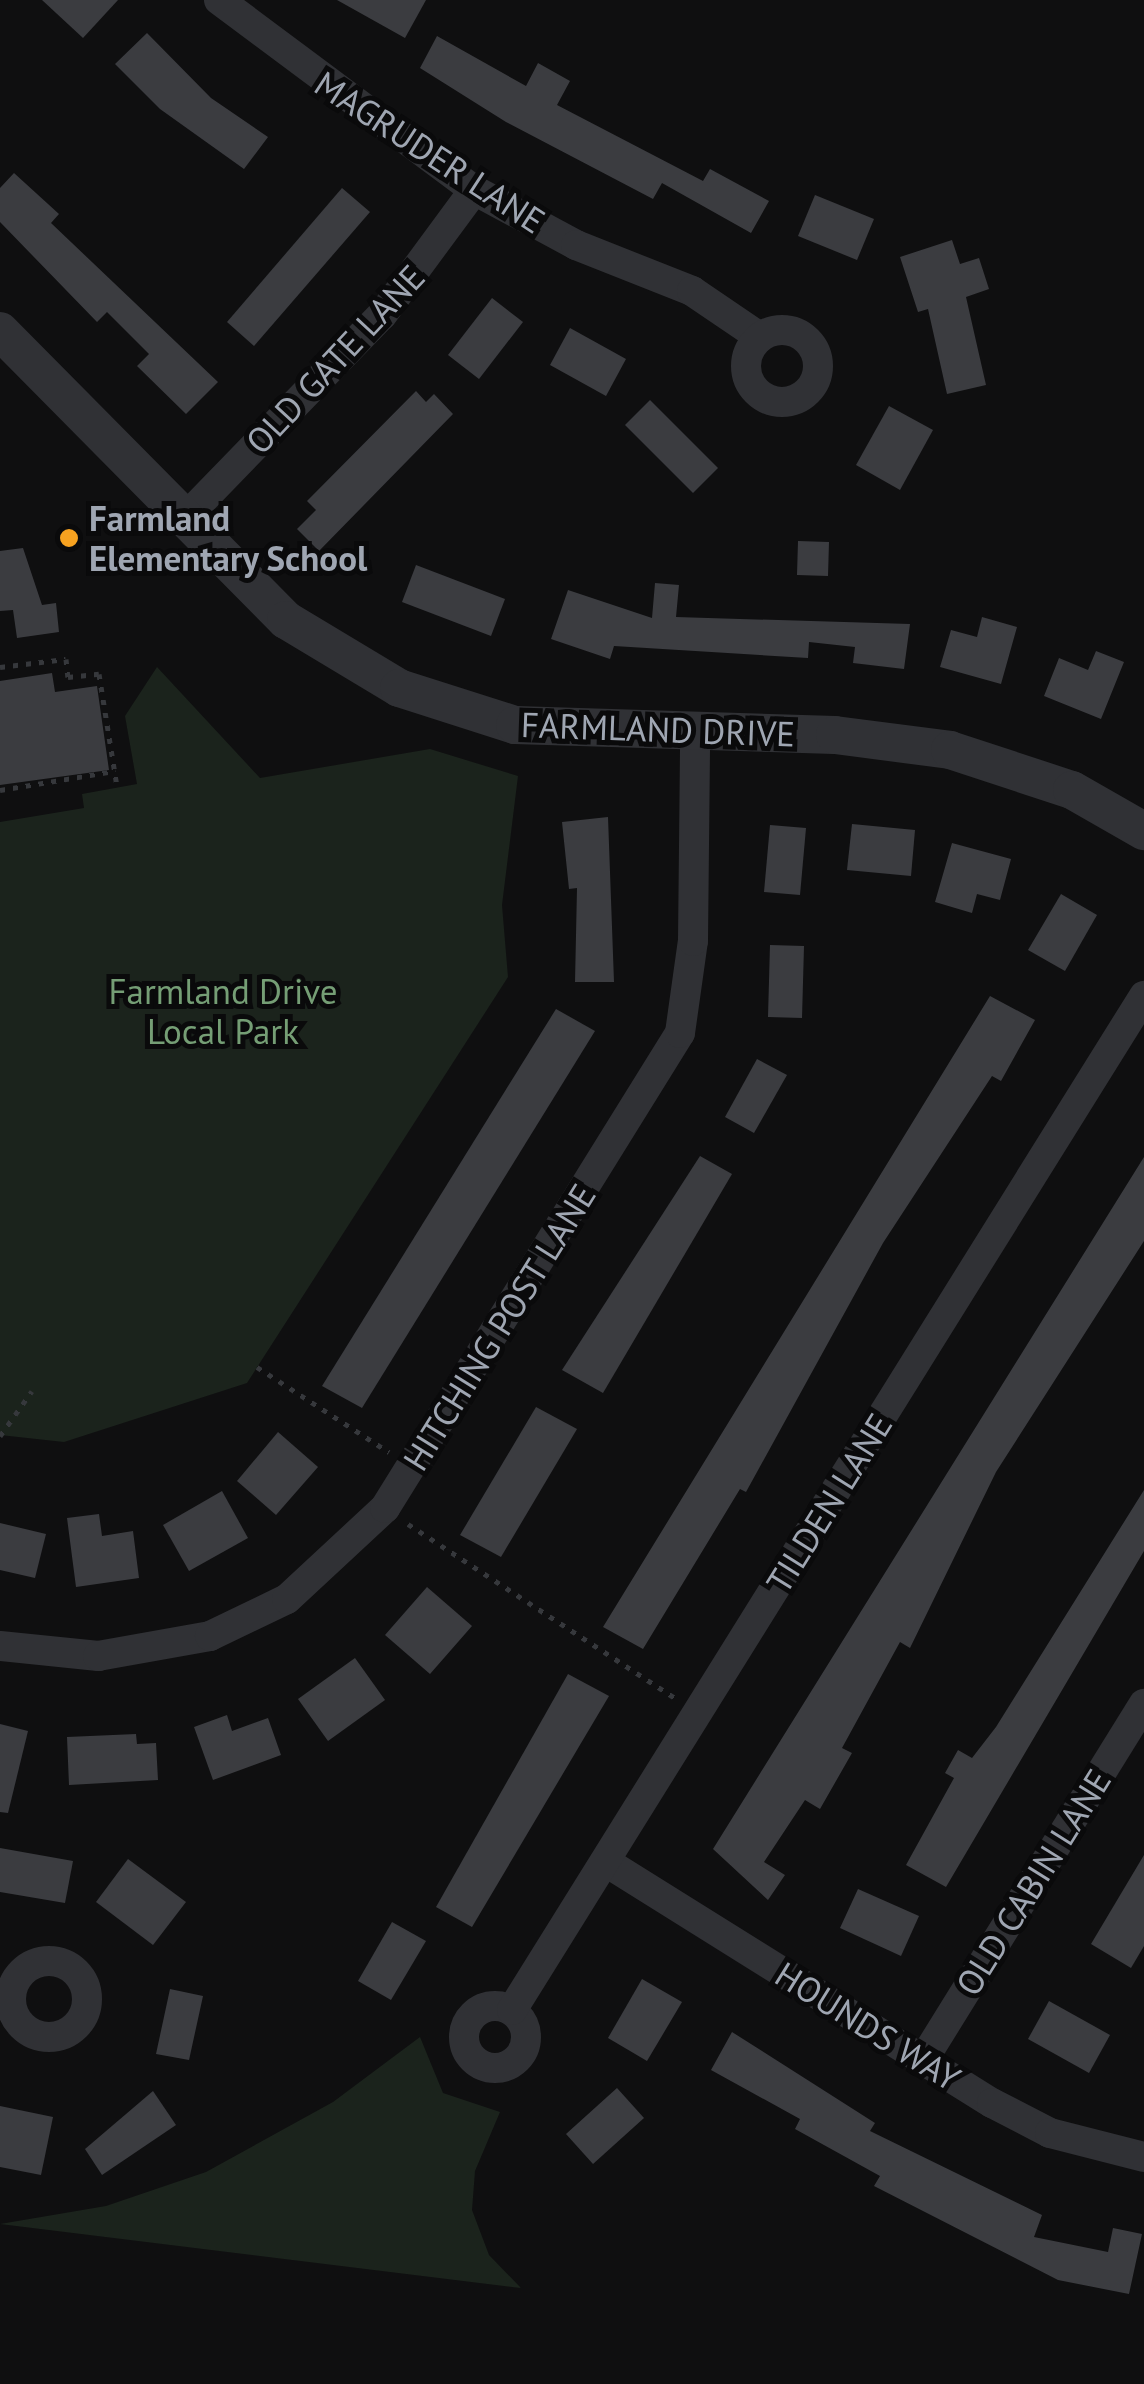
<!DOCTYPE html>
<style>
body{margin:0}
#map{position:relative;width:1144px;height:2384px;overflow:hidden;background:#0f0f10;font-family:"PT Sans",sans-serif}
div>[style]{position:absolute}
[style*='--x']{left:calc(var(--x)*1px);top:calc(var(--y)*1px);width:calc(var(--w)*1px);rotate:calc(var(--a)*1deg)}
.green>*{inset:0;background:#1b231c}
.building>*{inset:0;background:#3b3c40}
.path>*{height:5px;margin-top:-2.5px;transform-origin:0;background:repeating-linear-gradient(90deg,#36383c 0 5px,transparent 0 13px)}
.minor>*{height:30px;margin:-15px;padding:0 15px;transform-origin:15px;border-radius:15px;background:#303135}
.minor>.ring{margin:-15px;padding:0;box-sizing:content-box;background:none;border:30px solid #303135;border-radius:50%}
.tertiary>*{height:38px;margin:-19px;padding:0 19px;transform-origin:19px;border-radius:19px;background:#303135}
.dots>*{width:28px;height:28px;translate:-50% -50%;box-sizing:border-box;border:5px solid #0a0a0b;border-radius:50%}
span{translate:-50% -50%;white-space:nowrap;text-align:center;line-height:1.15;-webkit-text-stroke:10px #0a0a0b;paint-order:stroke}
.street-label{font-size:35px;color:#9fa6b2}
.poi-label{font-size:35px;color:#9fa6b2;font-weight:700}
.left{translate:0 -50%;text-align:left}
.park-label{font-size:35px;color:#759e75}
</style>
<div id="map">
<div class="green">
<i style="clip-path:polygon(157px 667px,260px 778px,430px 749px,518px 776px,502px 905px,508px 977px,247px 1383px,64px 1442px,0 1435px,0 822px,84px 808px,82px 794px,137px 784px,125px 716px)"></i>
<i style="clip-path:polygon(420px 2037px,443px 2093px,500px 2112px,475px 2171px,472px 2210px,489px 2255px,521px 2288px,0 2224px,106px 2206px,206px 2172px,333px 2102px)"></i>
</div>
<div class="building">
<i style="clip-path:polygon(42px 0,118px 0,83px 38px)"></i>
<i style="clip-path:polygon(337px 0,426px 0,405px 38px)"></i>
<i style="clip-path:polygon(147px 33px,211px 98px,268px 137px,244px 169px,160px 109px,115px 64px)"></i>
<i style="clip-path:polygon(437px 36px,526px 86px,538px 63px,570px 81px,557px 105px,703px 181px,710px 169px,769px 201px,751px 233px,662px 183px,653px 199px,506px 122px,420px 68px)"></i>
<i style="clip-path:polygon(14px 173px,59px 214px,51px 223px,218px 382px,186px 414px,137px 366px,149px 354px,107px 312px,97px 322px,0 222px,0 188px)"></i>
<i style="clip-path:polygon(342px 188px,370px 212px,254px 346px,227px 322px)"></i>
<i style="clip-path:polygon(815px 195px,874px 219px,857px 260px,798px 236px)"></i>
<i style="clip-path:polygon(952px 240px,960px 264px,979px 258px,989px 289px,966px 297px,986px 385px,947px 394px,928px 309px,918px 312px,900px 257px)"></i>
<i style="clip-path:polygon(492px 298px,523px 322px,479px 379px,448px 355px)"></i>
<i style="clip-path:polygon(570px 328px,626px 359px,606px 396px,550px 365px)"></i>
<i style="clip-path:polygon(416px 391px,426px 402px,434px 394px,453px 414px,319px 551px,297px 529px,316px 510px,307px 501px)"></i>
<i style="clip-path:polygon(650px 400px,718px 468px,693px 493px,625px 425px)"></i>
<i style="clip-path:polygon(889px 406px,933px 430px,900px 490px,856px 465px)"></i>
<i style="clip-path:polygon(798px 541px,829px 542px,828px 576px,797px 575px)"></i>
<i style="clip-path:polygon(23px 548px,42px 605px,56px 603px,59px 632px,17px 638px,13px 610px,0 611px,0 551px)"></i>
<i style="clip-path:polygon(416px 565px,505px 599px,491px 636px,402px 602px)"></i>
<i style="clip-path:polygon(655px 583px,679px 585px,676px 617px,910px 624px,904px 669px,853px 663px,855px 647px,809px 642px,808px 658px,614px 646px,610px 659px,551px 639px,568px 590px,652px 618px)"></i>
<i style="clip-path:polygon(982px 617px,1017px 627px,1001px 684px,940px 667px,951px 630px,977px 637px)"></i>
<i style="clip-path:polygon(1096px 651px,1124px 662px,1101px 719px,1044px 696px,1059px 658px,1088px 670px)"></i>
<i style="clip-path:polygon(52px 673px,55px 692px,97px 686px,109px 770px,0 785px,0 681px)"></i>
<i style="clip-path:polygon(608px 817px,614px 982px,575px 982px,577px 888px,569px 889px,562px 822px)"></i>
<i style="clip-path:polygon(852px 824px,915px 830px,911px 876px,847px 870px)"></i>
<i style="clip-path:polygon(770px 825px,806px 828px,800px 895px,764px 892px)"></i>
<i style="clip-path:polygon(952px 843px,1011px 859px,1000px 900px,977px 894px,972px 913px,935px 902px)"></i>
<i style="clip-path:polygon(1061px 894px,1097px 915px,1065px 971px,1028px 950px)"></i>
<i style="clip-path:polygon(770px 945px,804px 946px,802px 1018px,768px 1017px)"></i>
<i style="clip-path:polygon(990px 996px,1035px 1020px,1001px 1081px,992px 1076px,883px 1243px,746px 1492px,740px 1489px,643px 1649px,603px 1627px)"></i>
<i style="clip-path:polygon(556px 1009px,595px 1031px,362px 1408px,322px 1386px)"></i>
<i style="clip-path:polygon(757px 1059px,787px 1075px,754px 1133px,725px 1117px)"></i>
<i style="clip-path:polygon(700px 1156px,732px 1174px,603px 1393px,562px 1370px)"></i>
<i style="clip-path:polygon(1144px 1157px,1144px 1241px,996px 1472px,910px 1648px,900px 1642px,842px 1748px,852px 1753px,820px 1809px,805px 1800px,764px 1862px,785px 1875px,768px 1900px,713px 1849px)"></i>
<i style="clip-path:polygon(536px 1407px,577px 1429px,501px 1557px,460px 1535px)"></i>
<i style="clip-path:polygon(278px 1432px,318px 1467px,276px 1515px,237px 1481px)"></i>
<i style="clip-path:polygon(1144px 1490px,1144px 1551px,946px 1887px,906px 1865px,954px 1778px,945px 1773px,958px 1750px,972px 1758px,996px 1727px)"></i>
<i style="clip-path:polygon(222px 1491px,248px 1538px,189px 1571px,163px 1525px)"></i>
<i style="clip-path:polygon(99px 1514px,102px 1536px,133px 1531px,139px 1578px,76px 1587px,67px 1518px)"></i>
<i style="clip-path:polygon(0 1523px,46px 1534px,35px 1578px,0 1570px)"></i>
<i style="clip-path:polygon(427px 1587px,472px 1626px,430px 1674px,385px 1635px)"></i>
<i style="clip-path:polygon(355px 1658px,385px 1700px,328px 1741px,298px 1699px)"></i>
<i style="clip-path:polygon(568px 1674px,609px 1696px,472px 1927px,436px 1907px)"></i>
<i style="clip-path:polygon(227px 1715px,232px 1731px,268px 1718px,281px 1755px,213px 1780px,194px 1727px)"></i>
<i style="clip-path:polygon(0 1724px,28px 1731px,8px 1813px,0 1812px)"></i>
<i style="clip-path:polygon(136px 1734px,137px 1744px,156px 1743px,158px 1780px,69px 1785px,67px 1737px)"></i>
<i style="clip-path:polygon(0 1848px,73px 1861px,65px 1903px,0 1892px)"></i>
<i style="clip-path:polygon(1144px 1855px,1144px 1946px,1131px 1968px,1091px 1944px)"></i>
<i style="clip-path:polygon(128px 1859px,186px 1902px,153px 1945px,96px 1902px)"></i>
<i style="clip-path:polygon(858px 1889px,919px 1916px,901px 1956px,840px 1928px)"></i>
<i style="clip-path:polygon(392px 1922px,426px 1941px,391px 2000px,358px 1981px)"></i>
<i style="clip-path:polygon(642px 1979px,682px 2002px,647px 2061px,608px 2038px)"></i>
<i style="clip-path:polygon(170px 1989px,203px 1996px,189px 2060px,156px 2054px)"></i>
<i style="clip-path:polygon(1049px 2001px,1110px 2035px,1089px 2073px,1028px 2039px)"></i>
<i style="clip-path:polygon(732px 2032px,875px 2123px,870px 2131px,1042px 2215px,1034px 2237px,1108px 2252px,1113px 2228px,1142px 2234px,1129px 2294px,1058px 2280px,874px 2186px,880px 2176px,795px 2129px,800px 2119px,711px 2070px)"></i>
<i style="clip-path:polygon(617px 2088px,644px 2118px,593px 2164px,566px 2134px)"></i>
<i style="clip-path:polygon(153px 2091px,176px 2125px,102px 2175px,85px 2149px)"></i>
<i style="clip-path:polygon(0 2106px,53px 2117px,41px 2175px,0 2167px)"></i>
</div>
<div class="path">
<i style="--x:0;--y:667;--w:66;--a:-6.9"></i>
<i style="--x:66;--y:659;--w:18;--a:84"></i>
<i style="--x:68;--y:677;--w:31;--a:-6"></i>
<i style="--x:99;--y:674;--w:114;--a:80.9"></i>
<i style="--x:0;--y:790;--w:117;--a:-9.4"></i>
<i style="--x:257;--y:1367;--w:157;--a:32.8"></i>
<i style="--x:0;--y:1436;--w:55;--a:-54.6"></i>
<i style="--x:408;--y:1524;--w:319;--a:33.1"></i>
</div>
<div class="minor">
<i style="--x:219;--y:0;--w:318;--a:36.7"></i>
<i style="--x:474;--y:190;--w:116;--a:28.3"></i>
<i style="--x:576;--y:245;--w:125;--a:21.6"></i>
<i style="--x:692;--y:291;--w:82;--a:34.1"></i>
<i class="ring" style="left:746px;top:330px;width:42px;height:42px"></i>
<i style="--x:185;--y:518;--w:283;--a:-45.9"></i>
<i style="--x:382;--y:315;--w:155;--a:-53.6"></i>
<i style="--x:0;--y:1646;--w:99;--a:5.8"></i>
<i style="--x:98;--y:1656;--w:114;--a:-10.1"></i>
<i style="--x:210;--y:1636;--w:85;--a:-25.7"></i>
<i style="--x:287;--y:1599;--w:134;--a:-42.9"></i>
<i style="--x:385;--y:1508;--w:559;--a:-58.16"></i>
<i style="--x:680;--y:1033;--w:93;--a:-82"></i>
<i style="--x:693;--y:941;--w:208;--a:-89.4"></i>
<i style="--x:606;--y:1862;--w:455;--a:32"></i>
<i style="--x:992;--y:2103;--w:65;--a:27.3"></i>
<i style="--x:1050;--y:2133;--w:97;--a:14.3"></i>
<i class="ring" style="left:11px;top:1961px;width:46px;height:46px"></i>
<i class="ring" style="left:464px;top:2006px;width:32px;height:32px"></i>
<i style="--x:512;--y:2010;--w:1195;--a:-58.07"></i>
<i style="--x:923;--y:2060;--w:419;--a:-58.2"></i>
</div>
<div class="tertiary">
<i style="--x:0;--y:331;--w:407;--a:45.3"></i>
<i style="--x:286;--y:620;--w:132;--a:31"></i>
<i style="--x:399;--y:688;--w:122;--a:17.7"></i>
<i style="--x:515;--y:725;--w:320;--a:1.8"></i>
<i style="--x:835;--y:735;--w:116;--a:7.4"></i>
<i style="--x:950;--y:750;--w:128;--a:18.2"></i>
<i style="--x:1072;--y:790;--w:83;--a:29.7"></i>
</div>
<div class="dots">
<i style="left:69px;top:538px;background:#f7a220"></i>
</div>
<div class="street-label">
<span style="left:430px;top:152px;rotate:33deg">MAGRUDER LANE</span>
<span style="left:335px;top:359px;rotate:-47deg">OLD GATE LANE</span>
<span style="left:658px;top:729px;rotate:2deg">FARMLAND DRIVE</span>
<span style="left:499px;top:1327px;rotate:-58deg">HITCHING POST LANE</span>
<span style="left:829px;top:1503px;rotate:-58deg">TILDEN LANE</span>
<span style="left:1033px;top:1882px;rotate:-58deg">OLD CABIN LANE</span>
<span style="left:868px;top:2026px;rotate:32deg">HOUNDS WAY</span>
</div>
<div class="poi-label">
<span class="left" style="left:89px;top:538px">Farmland<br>Elementary School</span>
</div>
<div class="park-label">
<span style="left:223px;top:1011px">Farmland Drive<br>Local Park</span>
</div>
</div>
